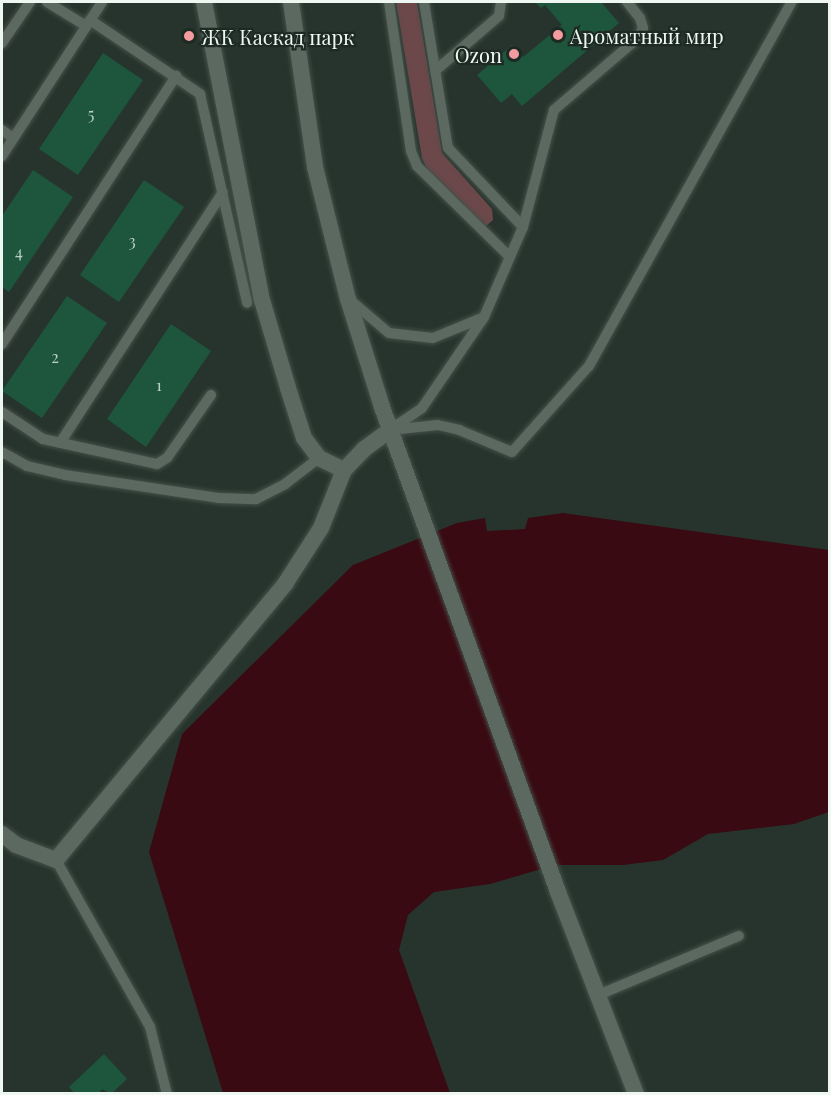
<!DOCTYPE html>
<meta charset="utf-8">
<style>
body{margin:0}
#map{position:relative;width:831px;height:1095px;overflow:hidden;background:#27342d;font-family:"Playfair Display",serif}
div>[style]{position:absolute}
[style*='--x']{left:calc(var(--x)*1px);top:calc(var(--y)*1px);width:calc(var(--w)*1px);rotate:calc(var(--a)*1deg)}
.green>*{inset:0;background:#6d484a}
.water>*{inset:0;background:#390a11}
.building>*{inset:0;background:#1e563d}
.roads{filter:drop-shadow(0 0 2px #45504a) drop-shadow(0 0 2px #45504a)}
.service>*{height:10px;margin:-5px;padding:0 5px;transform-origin:5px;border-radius:5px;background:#5b6961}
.minor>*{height:16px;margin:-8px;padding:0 8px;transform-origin:8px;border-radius:8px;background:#5b6961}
.secondary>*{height:16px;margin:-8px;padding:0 8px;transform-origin:8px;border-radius:8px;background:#5b6961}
.dots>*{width:16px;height:16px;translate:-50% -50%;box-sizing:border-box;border:3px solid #1d2a23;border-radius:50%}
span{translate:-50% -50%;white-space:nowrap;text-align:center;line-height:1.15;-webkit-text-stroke:4.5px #1d2a23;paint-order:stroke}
.number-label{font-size:16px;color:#bacfc5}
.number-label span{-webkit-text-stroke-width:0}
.poi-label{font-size:20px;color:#eef7f2}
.left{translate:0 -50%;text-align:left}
.right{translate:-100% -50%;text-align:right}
.frame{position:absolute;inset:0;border:3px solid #eef7f2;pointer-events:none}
</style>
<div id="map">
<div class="green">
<i style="clip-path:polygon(396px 2px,417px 2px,442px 153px,492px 209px,493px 220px,486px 226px,427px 169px,422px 158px)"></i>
</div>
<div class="water">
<i style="clip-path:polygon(563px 513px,829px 550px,829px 812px,794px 824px,708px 834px,663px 860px,623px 865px,555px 865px,490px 884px,434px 892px,408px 915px,399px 950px,450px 1093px,223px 1093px,149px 852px,182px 734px,353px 565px,457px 523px,485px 518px,487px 531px,525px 529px,528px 518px)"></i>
</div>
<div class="building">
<i style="clip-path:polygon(535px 2px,601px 2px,619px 23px,522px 106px,512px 94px,501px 103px,477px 75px,512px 45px,523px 57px,562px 25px,545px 5px,541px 8px)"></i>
<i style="clip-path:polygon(103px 53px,143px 80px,78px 175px,39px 149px)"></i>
<i style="clip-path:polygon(33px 170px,73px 197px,9px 292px,2px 287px,2px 216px)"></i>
<i style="clip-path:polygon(144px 180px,184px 207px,119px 302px,80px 275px)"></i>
<i style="clip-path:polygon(67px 296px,107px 323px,42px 418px,2px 391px)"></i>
<i style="clip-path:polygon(171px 324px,211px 351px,146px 447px,107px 419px)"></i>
<i style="clip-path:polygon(104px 1054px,127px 1079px,111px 1094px,102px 1089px,98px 1094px,75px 1094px,69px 1087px)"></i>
</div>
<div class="roads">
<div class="service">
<i style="--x:47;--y:2;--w:46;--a:31.6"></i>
<i style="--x:389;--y:2;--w:151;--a:81.6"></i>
<i style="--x:411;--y:151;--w:16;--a:68"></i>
<i style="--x:417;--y:166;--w:130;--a:44.4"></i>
<i style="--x:424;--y:2;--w:148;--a:80.7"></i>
<i style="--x:448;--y:148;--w:109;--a:46.5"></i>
<i style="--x:90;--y:20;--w:133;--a:33.9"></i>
<i style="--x:200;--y:94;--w:214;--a:77.3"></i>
<i style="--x:2;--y:43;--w:50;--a:-55.7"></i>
<i style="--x:435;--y:71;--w:84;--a:-40.7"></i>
<i style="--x:499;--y:16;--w:14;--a:-82"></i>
<i style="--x:2;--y:130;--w:14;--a:36"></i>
<i style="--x:2;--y:156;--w:184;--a:-57"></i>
<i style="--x:349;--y:299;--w:52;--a:40.4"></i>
<i style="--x:389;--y:333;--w:44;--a:6.5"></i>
<i style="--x:433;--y:338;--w:55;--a:-22.4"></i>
<i style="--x:2;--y:344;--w:320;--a:-57"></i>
<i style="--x:2;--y:412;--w:49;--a:33.4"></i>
<i style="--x:43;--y:439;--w:117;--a:12.4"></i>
<i style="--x:157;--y:464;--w:12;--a:-31"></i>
<i style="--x:167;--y:458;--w:77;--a:-55.1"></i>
<i style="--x:391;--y:429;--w:37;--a:-34"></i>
<i style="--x:422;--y:408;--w:110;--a:-55.7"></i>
<i style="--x:484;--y:317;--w:98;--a:-66.6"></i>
<i style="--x:523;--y:227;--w:121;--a:-75.2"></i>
<i style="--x:554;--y:110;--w:111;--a:-40.6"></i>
<i style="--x:638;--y:38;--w:11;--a:-63"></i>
<i style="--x:643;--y:28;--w:10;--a:-107"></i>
<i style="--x:640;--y:18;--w:21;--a:-129"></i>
<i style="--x:390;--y:430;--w:48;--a:-5.9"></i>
<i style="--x:438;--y:425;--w:22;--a:13"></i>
<i style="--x:459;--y:430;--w:57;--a:22.5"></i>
<i style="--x:512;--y:452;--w:115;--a:-48.2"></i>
<i style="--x:589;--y:366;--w:417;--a:-60.9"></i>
<i style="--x:60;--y:443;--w:299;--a:-57"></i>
<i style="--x:2;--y:452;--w:29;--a:29"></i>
<i style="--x:27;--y:466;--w:39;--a:13"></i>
<i style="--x:65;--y:475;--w:155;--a:8.5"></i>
<i style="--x:218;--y:498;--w:38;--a:2"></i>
<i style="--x:256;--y:499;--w:33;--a:-27"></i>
<i style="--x:285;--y:484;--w:43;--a:-37.4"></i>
<i style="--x:56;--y:860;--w:192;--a:60.6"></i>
<i style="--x:150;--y:1027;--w:69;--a:75.8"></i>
<i style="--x:596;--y:996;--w:155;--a:-22.8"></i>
</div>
<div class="minor">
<i style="--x:204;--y:2;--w:304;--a:79"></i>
<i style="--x:262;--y:300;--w:92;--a:73.5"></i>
<i style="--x:288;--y:388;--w:52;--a:72.3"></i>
<i style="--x:304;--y:438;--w:25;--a:53"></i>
<i style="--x:319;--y:458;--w:28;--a:26"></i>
<i style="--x:2;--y:834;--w:18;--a:38"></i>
<i style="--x:16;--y:845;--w:43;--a:20.6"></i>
<i style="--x:56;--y:860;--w:359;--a:-50.3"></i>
<i style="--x:285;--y:584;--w:67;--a:-57.3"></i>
<i style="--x:321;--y:528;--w:62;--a:-68.4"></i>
<i style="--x:344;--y:470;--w:29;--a:-46"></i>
<i style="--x:364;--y:449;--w:32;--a:-36"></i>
</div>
<div class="secondary">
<i style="--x:291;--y:2;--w:167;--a:81.7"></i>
<i style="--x:315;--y:167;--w:136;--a:76"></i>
<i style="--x:348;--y:299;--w:113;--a:72.5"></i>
<i style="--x:382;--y:407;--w:516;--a:70.05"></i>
<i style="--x:558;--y:892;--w:217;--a:68.9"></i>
</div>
</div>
<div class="dots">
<i style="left:558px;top:35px;background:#f49b9f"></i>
<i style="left:189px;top:36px;background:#f49b9f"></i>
<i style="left:514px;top:54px;background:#f49b9f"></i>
</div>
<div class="number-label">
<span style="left:91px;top:114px">5</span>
<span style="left:132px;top:241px">3</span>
<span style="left:19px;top:252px">4</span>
<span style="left:55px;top:357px">2</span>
<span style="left:159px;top:385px">1</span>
</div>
<div class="poi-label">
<span class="left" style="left:570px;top:35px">Ароматный мир</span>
<span class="left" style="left:201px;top:36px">ЖК Каскад парк</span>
<span class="right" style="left:502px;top:54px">Ozon</span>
</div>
<div class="frame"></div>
</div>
